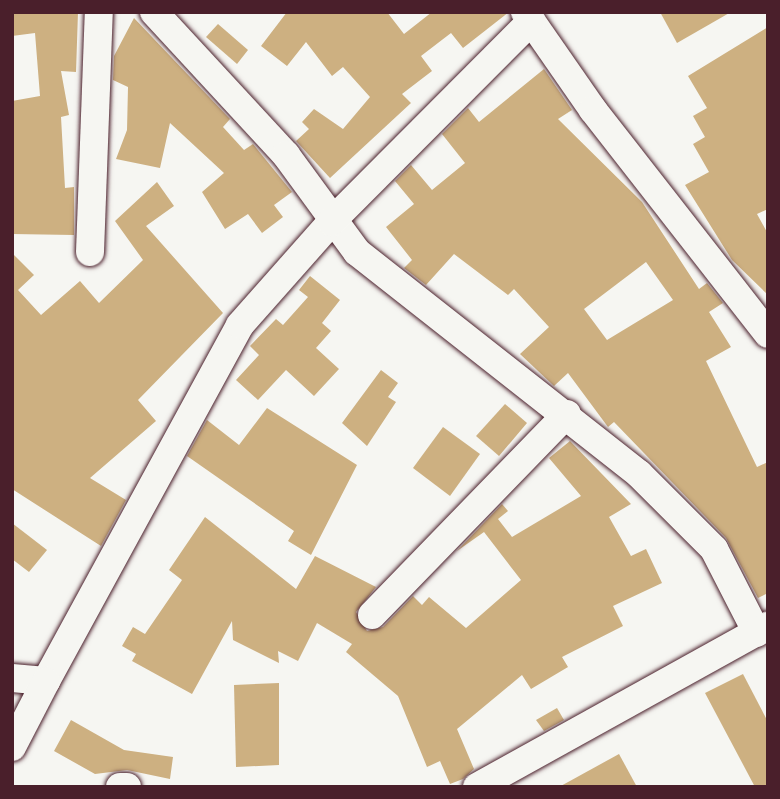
<!DOCTYPE html>
<style>
body{margin:0}
#map{position:relative;width:780px;height:799px;overflow:hidden;background:#f6f6f2;font-family:"Shantell Sans",sans-serif}
div>[style]{position:absolute}
[style*='--x']{left:calc(var(--x)*1px);top:calc(var(--y)*1px);width:calc(var(--w)*1px);rotate:calc(var(--a)*1deg)}
.building>*{inset:0;background:#cdb081}
.roads{filter:drop-shadow(0 0 2px #4a1f2b) drop-shadow(0 0 2px #4a1f2b)}
.minor>*{height:28px;margin:-14px;padding:0 14px;transform-origin:14px;border-radius:14px;background:#f6f6f2}
span{translate:-50% -50%;white-space:nowrap;text-align:center;line-height:1.15;-webkit-text-stroke:6px #f6f6f2;paint-order:stroke}
.frame{position:absolute;inset:0;border:14px solid #4a1f2b;pointer-events:none}
</style>
<div id="map">
<div class="building">
<i style="clip-path:polygon(12px 12px,78px 12px,76px 72px,61px 71px,69px 115px,61px 117px,65px 188px,74px 187px,74px 235px,12px 234px,12px 101px,40px 96px,35px 33px,12px 36px)"></i>
<i style="clip-path:polygon(287px 12px,387px 12px,404px 34px,432px 12px,509px 12px,463px 48px,451px 33px,421px 56px,432px 71px,402px 94px,411px 103px,330px 178px,296px 141px,309px 129px,302px 122px,314px 109px,343px 129px,370px 97px,343px 67px,332px 76px,306px 42px,287px 66px,261px 46px)"></i>
<i style="clip-path:polygon(660px 12px,731px 12px,677px 43px)"></i>
<i style="clip-path:polygon(134px 18px,230px 119px,223px 127px,244px 150px,253px 144px,292px 192px,274px 205px,283px 217px,262px 233px,248px 214px,225px 229px,202px 192px,224px 173px,170px 123px,160px 168px,116px 159px,127px 130px,128px 87px,113px 80px,114px 56px)"></i>
<i style="clip-path:polygon(218px 24px,248px 50px,237px 64px,206px 37px)"></i>
<i style="clip-path:polygon(768px 27px,768px 209px,757px 214px,768px 234px,768px 295px,732px 260px,685px 185px,709px 172px,693px 144px,705px 137px,693px 116px,707px 108px,688px 76px)"></i>
<i style="clip-path:polygon(evenodd,544px 69px,572px 110px,558px 119px,642px 202px,699px 289px,707px 283px,723px 303px,709px 312px,731px 347px,706px 361px,757px 467px,768px 462px,768px 593px,758px 598px,726px 538px,614px 422px,608px 427px,568px 373px,554px 386px,520px 354px,549px 327px,514px 289px,508px 295px,454px 254px,426px 285px,404px 268px,412px 260px,386px 227px,414px 204px,395px 181px,411px 165px,432px 190px,465px 163px,442px 134px,468px 108px,479px 122px,544px 69px,646px 262px,673px 300px,607px 340px,584px 309px,646px 262px)"></i>
<i style="clip-path:polygon(157px 182px,174px 206px,146px 226px,223px 313px,138px 400px,156px 421px,90px 478px,126px 500px,101px 546px,12px 489px,12px 253px,34px 275px,18px 290px,41px 315px,80px 281px,99px 303px,143px 260px,115px 221px)"></i>
<i style="clip-path:polygon(310px 276px,340px 300px,322px 323px,331px 331px,316px 348px,339px 369px,314px 396px,286px 370px,258px 400px,236px 380px,259px 355px,250px 346px,276px 319px,283px 325px,308px 297px,299px 290px)"></i>
<i style="clip-path:polygon(381px 370px,398px 383px,388px 397px,396px 402px,367px 446px,342px 423px)"></i>
<i style="clip-path:polygon(505px 404px,527px 423px,499px 456px,476px 436px)"></i>
<i style="clip-path:polygon(267px 408px,357px 465px,311px 555px,288px 541px,294px 531px,187px 456px,207px 420px,239px 445px)"></i>
<i style="clip-path:polygon(443px 427px,480px 454px,450px 496px,413px 468px)"></i>
<i style="clip-path:polygon(570px 441px,631px 504px,609px 517px,631px 556px,646px 549px,662px 583px,613px 606px,623px 626px,562px 657px,568px 667px,531px 689px,522px 675px,457px 729px,474px 769px,463px 779px,450px 784px,440px 761px,427px 767px,398px 696px,346px 652px,352px 644px,317px 623px,298px 661px,278px 651px,279px 663px,233px 640px,232px 621px,192px 694px,132px 661px,136px 654px,122px 646px,133px 627px,145px 634px,182px 580px,169px 570px,205px 517px,296px 589px,315px 556px,376px 587px,356px 612px,367px 631px,383px 627px,413px 596px,422px 605px,429px 597px,466px 628px,521px 580px,484px 532px,457px 551px,502px 504px,508px 511px,498px 519px,512px 537px,581px 496px,549px 458px)"></i>
<i style="clip-path:polygon(12px 523px,47px 550px,29px 572px,12px 559px)"></i>
<i style="clip-path:polygon(743px 674px,768px 722px,768px 787px,755px 787px,705px 693px)"></i>
<i style="clip-path:polygon(279px 683px,279px 765px,236px 767px,234px 685px)"></i>
<i style="clip-path:polygon(557px 708px,564px 720px,544px 731px,536px 720px)"></i>
<i style="clip-path:polygon(71px 720px,124px 750px,173px 757px,170px 779px,127px 770px,95px 774px,54px 751px)"></i>
<i style="clip-path:polygon(619px 754px,637px 787px,559px 787px)"></i>
</div>
<div class="roads">
<div class="minor">
<i style="--x:154;--y:12;--w:195;--a:47.3"></i>
<i style="--x:286;--y:155;--w:120;--a:53.8"></i>
<i style="--x:357;--y:252;--w:359;--a:38.2"></i>
<i style="--x:639;--y:474;--w:106;--a:45"></i>
<i style="--x:714;--y:549;--w:94;--a:62.9"></i>
<i style="--x:525;--y:12;--w:119;--a:55.2"></i>
<i style="--x:593;--y:110;--w:284;--a:52"></i>
<i style="--x:90;--y:252;--w:240;--a:-87.9"></i>
<i style="--x:372;--y:615;--w:280;--a:-45.9"></i>
<i style="--x:12;--y:678;--w:34;--a:5"></i>
<i style="--x:46;--y:681;--w:405;--a:-61.4"></i>
<i style="--x:240;--y:325;--w:137;--a:-48.5"></i>
<i style="--x:331;--y:222;--w:284;--a:-45.1"></i>
<i style="--x:12;--y:747;--w:74;--a:-62.7"></i>
<i style="--x:120;--y:787;--w:7;--a:0"></i>
<i style="--x:477;--y:787;--w:333;--a:-29"></i>
</div>
</div>
<div class="frame"></div>
</div>
